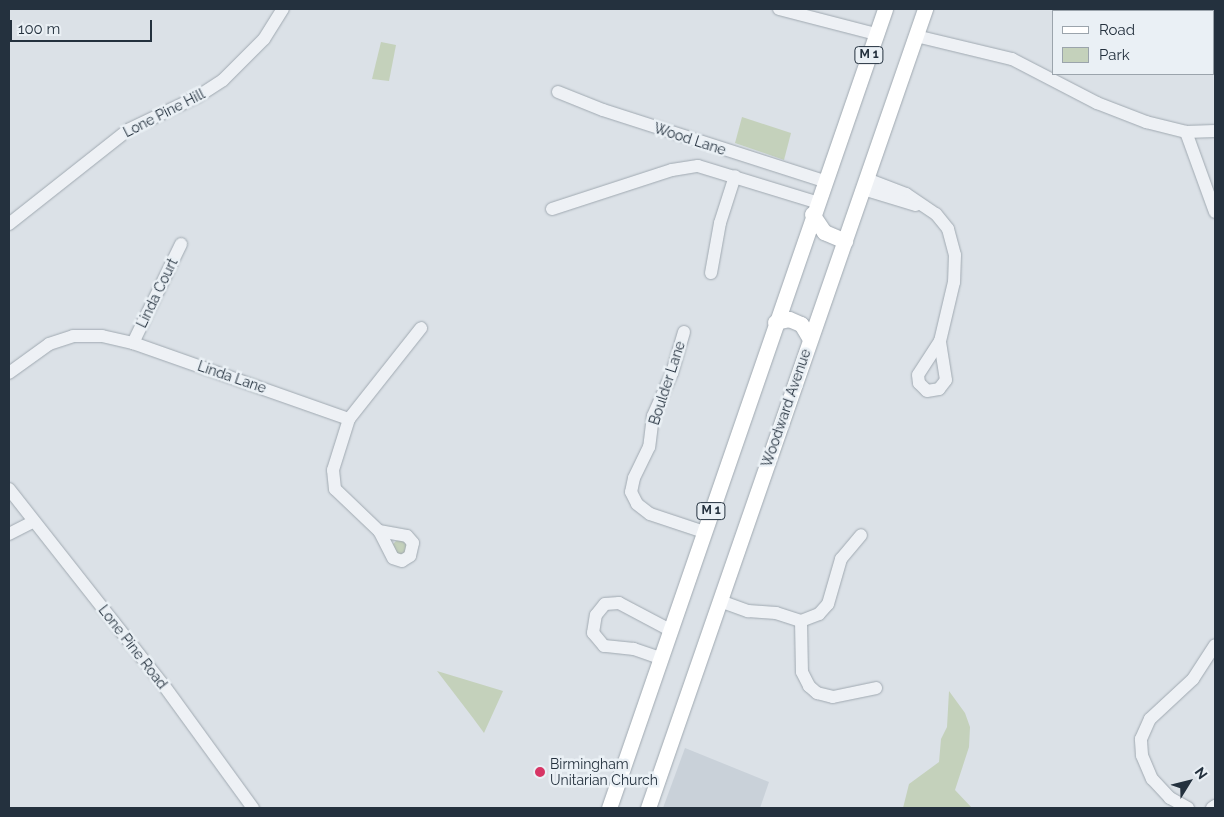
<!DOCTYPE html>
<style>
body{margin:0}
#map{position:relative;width:1224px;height:817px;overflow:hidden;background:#dbe1e7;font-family:Raleway,sans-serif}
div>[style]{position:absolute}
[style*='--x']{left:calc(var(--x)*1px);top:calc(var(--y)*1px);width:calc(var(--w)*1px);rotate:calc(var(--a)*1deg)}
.built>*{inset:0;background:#c9d1d9}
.green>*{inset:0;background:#c4d1bb}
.roads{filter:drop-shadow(0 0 1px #a0a9b1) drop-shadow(0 0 1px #a0a9b1)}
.minor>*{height:12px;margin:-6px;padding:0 6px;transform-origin:6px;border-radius:6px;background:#eef1f5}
.major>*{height:15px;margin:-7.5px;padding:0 7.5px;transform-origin:7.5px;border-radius:7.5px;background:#fff}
.dots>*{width:14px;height:14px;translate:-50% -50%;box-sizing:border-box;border:2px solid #eaf0f5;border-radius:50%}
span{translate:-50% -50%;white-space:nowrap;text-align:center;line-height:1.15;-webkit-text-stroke:5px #eaf0f5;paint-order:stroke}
.shield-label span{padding:1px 4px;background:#eaf0f5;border:1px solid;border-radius:4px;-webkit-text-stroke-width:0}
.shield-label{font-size:12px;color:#24313e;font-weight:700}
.street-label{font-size:14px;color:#24313e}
.poi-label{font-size:14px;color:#24313e}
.left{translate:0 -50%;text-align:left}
.frame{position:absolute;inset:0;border:10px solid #24313e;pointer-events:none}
.legend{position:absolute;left:1052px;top:10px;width:162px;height:65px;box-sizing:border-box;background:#eaf0f5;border:1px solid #9ba4ac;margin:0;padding:6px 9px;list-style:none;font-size:15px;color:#24313e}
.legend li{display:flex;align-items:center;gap:10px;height:25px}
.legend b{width:25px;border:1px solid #9ba4ac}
.north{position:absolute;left:1164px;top:757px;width:50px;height:50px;-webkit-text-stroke:4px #eaf0f5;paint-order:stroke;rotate:54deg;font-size:14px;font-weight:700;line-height:20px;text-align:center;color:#24313e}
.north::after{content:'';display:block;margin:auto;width:18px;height:22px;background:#24313e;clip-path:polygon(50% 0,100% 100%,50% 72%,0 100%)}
.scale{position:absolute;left:10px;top:20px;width:142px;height:22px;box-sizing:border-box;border:2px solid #24313e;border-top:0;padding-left:6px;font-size:15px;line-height:18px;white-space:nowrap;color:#24313e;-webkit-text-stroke:4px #eaf0f5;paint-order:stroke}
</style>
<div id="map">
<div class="built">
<i style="clip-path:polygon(685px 748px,769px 782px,760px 808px,663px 808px)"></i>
</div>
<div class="green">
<i style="clip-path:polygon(381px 42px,396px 45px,389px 81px,372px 79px)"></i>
<i style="clip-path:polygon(742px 117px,791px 133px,784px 160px,735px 143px)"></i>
<i style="clip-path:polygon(397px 540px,406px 542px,408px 548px,403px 555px,398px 555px,392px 545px)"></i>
<i style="clip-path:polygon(437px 671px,503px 691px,484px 733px,473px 718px)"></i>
<i style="clip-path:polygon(949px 691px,965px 713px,970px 727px,969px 747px,955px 790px,972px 808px,903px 808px,909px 784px,939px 762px,941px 739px,947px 727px)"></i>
</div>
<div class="roads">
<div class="minor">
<i style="--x:779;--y:9;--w:100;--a:14.5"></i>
<i style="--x:916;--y:36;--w:99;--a:13.5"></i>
<i style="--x:1012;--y:59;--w:96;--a:27.4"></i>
<i style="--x:1097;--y:103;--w:53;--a:21.2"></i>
<i style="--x:1146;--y:122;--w:41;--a:14"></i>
<i style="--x:1186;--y:132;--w:29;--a:-2"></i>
<i style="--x:558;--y:92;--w:48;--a:21.8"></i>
<i style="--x:603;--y:110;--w:232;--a:17.8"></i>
<i style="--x:1186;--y:132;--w:85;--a:70.1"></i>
<i style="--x:867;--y:179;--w:42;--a:21"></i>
<i style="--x:906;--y:194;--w:36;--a:34"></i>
<i style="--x:936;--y:214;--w:19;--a:51"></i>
<i style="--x:948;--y:229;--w:27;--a:75"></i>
<i style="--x:955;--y:255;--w:27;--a:92"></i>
<i style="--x:954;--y:282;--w:61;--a:103.3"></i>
<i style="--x:940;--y:341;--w:40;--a:122.9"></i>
<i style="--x:918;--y:375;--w:8;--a:83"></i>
<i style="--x:919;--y:383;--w:11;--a:45"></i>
<i style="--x:927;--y:391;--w:12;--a:-9"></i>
<i style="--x:939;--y:389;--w:11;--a:-52"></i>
<i style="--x:946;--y:380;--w:39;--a:-99"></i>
<i style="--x:863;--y:189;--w:55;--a:16.8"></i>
<i style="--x:552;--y:209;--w:126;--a:-18"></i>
<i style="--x:672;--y:170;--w:26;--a:-9"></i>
<i style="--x:698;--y:166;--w:123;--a:17"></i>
<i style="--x:9;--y:224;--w:152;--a:-38.3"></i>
<i style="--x:128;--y:130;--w:76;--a:-25.6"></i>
<i style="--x:197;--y:97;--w:31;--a:-33"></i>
<i style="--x:223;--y:80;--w:58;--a:-45"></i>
<i style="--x:264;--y:39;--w:36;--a:-58"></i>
<i style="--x:711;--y:273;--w:51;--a:-79.8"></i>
<i style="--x:720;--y:223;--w:49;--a:-72.3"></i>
<i style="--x:684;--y:332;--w:43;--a:106.3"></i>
<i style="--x:672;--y:373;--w:47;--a:113.8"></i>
<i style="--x:653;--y:416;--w:31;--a:97"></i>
<i style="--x:649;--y:447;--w:34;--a:116"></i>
<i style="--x:634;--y:478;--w:14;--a:102"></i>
<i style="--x:631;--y:492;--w:13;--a:63"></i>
<i style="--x:637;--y:504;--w:16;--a:38"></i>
<i style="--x:650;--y:514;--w:57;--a:18.4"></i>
<i style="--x:133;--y:343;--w:110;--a:-64.1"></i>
<i style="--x:9;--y:373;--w:49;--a:-35.9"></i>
<i style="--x:49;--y:344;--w:25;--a:-18"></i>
<i style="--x:73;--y:336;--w:29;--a:0"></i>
<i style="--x:102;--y:336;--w:32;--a:13"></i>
<i style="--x:133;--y:343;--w:229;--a:19.4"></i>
<i style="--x:9;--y:489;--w:252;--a:51.8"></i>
<i style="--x:165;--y:687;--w:150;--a:54"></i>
<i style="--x:379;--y:531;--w:28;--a:10"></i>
<i style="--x:407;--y:536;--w:9;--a:49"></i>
<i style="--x:413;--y:543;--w:13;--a:103"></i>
<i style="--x:410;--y:556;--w:9;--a:148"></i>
<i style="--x:402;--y:561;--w:9;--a:-162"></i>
<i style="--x:393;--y:558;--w:30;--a:-117"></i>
<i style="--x:379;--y:531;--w:61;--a:-136.3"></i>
<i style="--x:335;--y:489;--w:19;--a:-96"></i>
<i style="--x:333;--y:470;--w:53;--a:-72.6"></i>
<i style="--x:349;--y:419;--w:116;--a:-51.6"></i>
<i style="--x:9;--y:534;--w:27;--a:-27"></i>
<i style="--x:720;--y:601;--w:30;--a:20"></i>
<i style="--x:748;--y:611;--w:28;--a:4"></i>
<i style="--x:776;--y:613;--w:26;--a:18"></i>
<i style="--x:801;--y:621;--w:51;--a:88.9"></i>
<i style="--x:802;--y:672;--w:16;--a:63"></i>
<i style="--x:809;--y:686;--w:11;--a:41"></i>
<i style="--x:817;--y:693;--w:16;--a:14"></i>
<i style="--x:833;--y:697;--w:44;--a:-11.8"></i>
<i style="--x:801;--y:621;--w:19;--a:-21"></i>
<i style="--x:819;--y:614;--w:13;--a:-48"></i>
<i style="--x:828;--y:604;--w:47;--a:-73.9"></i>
<i style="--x:841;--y:559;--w:31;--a:-50"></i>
<i style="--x:660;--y:658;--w:28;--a:-161"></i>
<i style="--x:634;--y:649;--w:30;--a:-174"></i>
<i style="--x:604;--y:646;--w:17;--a:-130"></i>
<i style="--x:593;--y:633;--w:18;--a:-81"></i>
<i style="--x:596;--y:615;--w:14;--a:-51"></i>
<i style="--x:605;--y:604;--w:14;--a:-4"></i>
<i style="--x:619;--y:603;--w:58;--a:27.9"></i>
<i style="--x:1188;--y:808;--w:21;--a:-151"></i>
<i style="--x:1170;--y:798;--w:26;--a:-133"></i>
<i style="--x:1152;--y:779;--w:26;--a:-113"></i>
<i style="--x:1142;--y:755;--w:16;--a:-94"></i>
<i style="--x:1141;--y:739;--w:22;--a:-66"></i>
<i style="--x:1150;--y:719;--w:59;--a:-42.9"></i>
<i style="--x:1193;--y:679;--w:40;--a:-57.1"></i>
<i style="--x:1212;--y:808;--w:4;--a:-34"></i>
</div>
<div class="major">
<i style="--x:812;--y:214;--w:22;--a:56"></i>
<i style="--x:824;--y:232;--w:23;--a:23"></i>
<i style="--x:775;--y:322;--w:14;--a:-12"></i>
<i style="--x:789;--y:319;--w:13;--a:23"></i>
<i style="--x:801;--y:324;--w:17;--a:59"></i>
<i style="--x:609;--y:808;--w:845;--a:-70.94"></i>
<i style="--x:648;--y:808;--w:846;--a:-70.88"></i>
</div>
</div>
<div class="dots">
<i style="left:540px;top:772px;background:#d73565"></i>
</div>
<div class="shield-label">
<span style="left:869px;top:55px">M 1</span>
<span style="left:711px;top:511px">M 1</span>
</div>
<div class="street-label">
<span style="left:164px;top:113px;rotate:-27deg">Lone Pine Hill</span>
<span style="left:690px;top:139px;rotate:18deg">Wood Lane</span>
<span style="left:157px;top:293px;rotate:-64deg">Linda Court</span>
<span style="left:232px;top:377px;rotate:19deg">Linda Lane</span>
<span style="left:667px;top:383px;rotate:-72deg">Boulder Lane</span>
<span style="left:786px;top:408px;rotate:-71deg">Woodward Avenue</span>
<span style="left:133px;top:647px;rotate:52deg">Lone Pine Road</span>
</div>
<div class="poi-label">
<span class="left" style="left:550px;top:772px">Birmingham<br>Unitarian Church</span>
</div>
<div class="frame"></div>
<ul class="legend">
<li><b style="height:6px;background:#fff"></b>Road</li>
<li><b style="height:14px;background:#c4d1bb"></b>Park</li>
</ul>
<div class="north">N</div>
<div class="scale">100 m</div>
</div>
